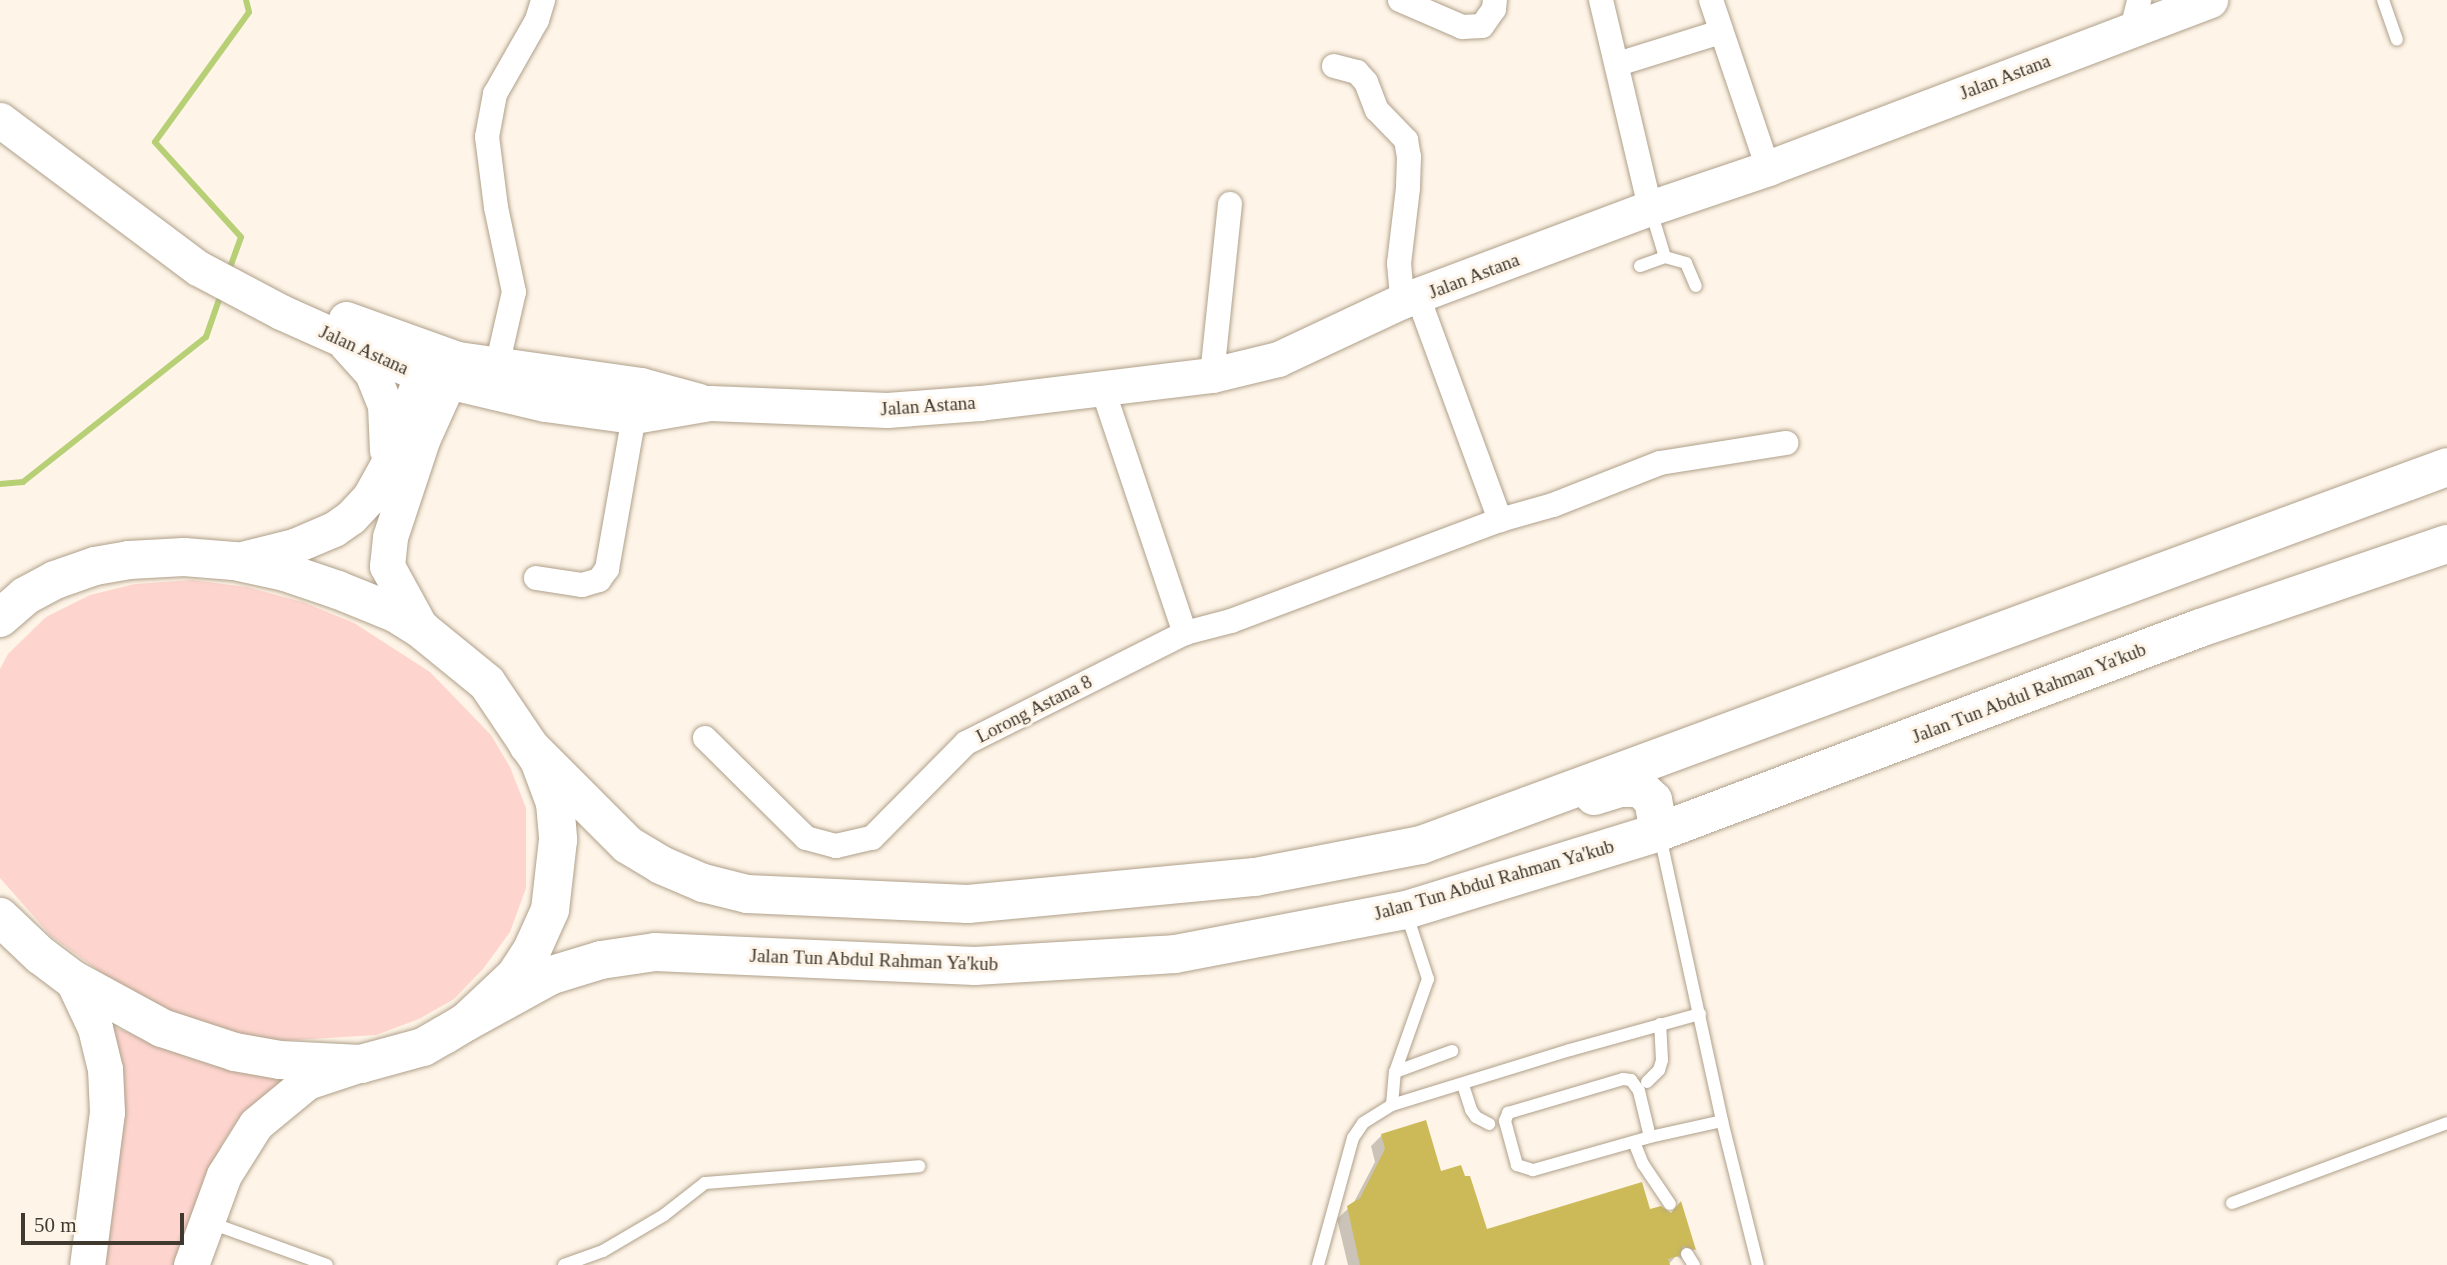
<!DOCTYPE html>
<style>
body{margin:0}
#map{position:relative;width:2447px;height:1265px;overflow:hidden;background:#fef4e7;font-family:"Times New Roman",serif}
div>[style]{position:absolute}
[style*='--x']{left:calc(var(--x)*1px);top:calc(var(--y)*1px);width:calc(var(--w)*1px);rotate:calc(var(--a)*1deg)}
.green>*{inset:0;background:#fdd5ce}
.shadow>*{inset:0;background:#0003}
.stream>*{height:6px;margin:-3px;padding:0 3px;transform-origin:3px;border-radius:3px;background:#b7d076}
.building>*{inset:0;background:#ccba59}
.roads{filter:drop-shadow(0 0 2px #afa08a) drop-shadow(0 0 2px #afa08a)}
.lane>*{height:12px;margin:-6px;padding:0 6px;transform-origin:6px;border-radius:6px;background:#fff}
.street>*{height:24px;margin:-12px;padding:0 12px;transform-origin:12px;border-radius:12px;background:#fff}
.secondary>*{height:35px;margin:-17.5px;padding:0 17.5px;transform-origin:17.5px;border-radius:17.5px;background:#fff}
.primary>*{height:38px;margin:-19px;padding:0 19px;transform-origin:19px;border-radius:19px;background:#fff}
span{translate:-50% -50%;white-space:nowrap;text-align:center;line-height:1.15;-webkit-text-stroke:6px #fef4e7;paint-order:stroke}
.street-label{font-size:19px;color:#3f3930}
.scale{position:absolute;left:21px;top:1213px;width:163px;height:32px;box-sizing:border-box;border:4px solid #3f3930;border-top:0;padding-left:9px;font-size:21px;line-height:24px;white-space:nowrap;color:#3f3930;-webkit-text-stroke:5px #fef4e7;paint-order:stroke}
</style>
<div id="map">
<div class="green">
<i style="clip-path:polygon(192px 580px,247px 587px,303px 602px,354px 623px,430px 672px,491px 735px,510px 767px,526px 808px,526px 888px,510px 932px,483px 969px,454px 999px,419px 1019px,376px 1035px,279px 1041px,225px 1032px,186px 1020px,124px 989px,51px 936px,0 878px,0 669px,8px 654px,46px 617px,90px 595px,135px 584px)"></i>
<i style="clip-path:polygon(109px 1025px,196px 1060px,284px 1078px,240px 1116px,222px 1144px,177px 1265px,98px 1265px)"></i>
</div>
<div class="shadow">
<i style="clip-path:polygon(1382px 1135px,1440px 1173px,1486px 1231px,1649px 1212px,1670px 1214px,1680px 1204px,1694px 1250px,1684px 1260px,1676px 1256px,1668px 1265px,1348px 1265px,1337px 1219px,1353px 1204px,1375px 1162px,1371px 1146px)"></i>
</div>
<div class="stream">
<i style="--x:228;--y:273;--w:38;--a:-70"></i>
<i style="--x:241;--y:237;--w:128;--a:-132.2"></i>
<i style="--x:155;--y:142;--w:160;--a:-54.1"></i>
<i style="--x:249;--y:12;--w:12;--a:-104"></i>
<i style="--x:0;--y:484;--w:23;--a:-5"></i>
<i style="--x:23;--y:482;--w:233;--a:-38.4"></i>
<i style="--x:206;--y:337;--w:46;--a:-70.8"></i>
</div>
<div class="building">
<i style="clip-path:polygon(1426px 1120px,1441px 1171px,1461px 1165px,1465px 1176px,1470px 1176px,1487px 1229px,1642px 1182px,1650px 1209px,1661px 1206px,1671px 1213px,1681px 1201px,1696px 1250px,1683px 1246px,1679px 1256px,1668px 1259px,1670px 1265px,1360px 1265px,1347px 1206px,1360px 1198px,1385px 1149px,1381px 1134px)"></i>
</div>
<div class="roads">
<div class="lane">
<i style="--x:2383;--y:0;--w:42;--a:70.7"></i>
<i style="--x:1651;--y:211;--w:48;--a:73.1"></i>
<i style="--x:1665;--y:257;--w:22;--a:16"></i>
<i style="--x:1686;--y:263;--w:25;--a:67"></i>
<i style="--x:1640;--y:266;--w:27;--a:-20"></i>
<i style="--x:1660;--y:836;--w:292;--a:77.7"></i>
<i style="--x:1722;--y:1121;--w:148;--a:76"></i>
<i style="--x:1395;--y:1072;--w:61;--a:-20.2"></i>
<i style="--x:1623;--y:1079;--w:8;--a:7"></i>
<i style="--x:1631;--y:1080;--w:14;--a:54"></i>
<i style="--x:1639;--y:1091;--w:47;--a:76.6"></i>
<i style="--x:1650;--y:1137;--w:122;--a:164.2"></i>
<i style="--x:1533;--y:1170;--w:17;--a:-163"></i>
<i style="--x:1517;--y:1165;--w:46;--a:-105.3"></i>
<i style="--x:1505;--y:1121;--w:9;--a:-69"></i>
<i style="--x:1508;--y:1113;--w:120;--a:-16.5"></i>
<i style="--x:1647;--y:1082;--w:17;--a:-45"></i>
<i style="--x:1659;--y:1070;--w:10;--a:-73"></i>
<i style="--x:1662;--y:1060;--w:36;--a:-93"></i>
<i style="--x:1463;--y:1085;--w:26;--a:72"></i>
<i style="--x:1471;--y:1110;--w:9;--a:54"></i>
<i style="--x:1476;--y:1117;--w:15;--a:28"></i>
<i style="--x:1392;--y:1105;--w:33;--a:-85"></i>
<i style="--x:1395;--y:1072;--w:99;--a:-70.5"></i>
<i style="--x:1428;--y:979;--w:71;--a:-108.2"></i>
<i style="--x:1650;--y:1137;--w:74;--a:-12.5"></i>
<i style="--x:1634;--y:1142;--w:24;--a:68"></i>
<i style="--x:1643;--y:1164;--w:48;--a:56"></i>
<i style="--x:2232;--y:1203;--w:229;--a:-20.4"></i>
<i style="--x:211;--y:1223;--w:123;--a:19.9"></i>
<i style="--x:1687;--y:1254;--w:13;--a:58"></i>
<i style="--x:564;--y:1265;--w:41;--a:-19.7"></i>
<i style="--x:603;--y:1251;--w:71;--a:-30.5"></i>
<i style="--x:664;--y:1215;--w:52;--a:-38"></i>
<i style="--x:705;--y:1183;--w:215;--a:-4.5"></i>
<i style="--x:1318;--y:1265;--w:132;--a:-74.6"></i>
<i style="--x:1353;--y:1138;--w:18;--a:-56"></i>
<i style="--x:1363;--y:1123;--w:34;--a:-32"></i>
<i style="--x:1392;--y:1105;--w:186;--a:-17.2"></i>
<i style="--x:1570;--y:1050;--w:135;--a:-15.5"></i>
</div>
<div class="street">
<i style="--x:1400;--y:0;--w:68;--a:23.5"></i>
<i style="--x:1462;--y:27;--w:20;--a:-3"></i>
<i style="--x:1482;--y:26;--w:21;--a:-55"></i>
<i style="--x:1494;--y:9;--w:9;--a:-84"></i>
<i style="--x:1601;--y:0;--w:214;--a:76.7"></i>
<i style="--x:1711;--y:0;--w:177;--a:71.3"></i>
<i style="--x:2132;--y:29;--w:30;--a:-76"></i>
<i style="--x:1618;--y:64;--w:108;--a:-17.3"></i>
<i style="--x:1334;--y:66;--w:24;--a:15"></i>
<i style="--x:1357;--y:72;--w:13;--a:48"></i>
<i style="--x:1366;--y:82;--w:30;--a:69"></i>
<i style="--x:1377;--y:110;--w:42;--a:46"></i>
<i style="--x:1406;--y:140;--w:17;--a:80"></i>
<i style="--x:1409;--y:157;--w:31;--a:92"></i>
<i style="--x:1408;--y:188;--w:76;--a:96.8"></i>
<i style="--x:1399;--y:263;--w:38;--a:85"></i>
<i style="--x:1418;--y:297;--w:238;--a:69.8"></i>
<i style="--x:497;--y:366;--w:76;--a:-77.1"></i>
<i style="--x:514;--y:292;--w:87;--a:-102"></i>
<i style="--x:496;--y:207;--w:71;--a:-97.3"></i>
<i style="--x:487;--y:137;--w:44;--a:-79.5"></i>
<i style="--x:495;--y:94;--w:85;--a:-60.4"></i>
<i style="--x:537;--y:20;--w:21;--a:-73"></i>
<i style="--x:1212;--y:375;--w:172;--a:-84"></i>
<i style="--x:1102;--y:387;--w:260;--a:71.4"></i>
<i style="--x:536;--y:578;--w:47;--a:8.7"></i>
<i style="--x:582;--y:585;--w:18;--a:-16"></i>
<i style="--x:599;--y:580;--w:14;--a:-54"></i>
<i style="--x:607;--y:569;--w:155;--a:-80"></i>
<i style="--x:705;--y:738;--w:142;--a:44.7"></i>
<i style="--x:806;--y:838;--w:31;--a:15"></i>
<i style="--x:836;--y:846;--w:37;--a:-13"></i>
<i style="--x:872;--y:838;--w:134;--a:-45.3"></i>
<i style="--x:966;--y:743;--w:245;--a:-26.7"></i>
<i style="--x:1185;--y:633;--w:48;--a:-14.6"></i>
<i style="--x:1231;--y:621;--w:287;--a:-20.6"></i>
<i style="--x:1500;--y:520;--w:55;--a:-15.8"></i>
<i style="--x:1553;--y:505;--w:115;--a:-21.4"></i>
<i style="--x:1660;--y:463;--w:128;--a:-9"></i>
</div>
<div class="secondary">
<i style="--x:0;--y:120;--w:247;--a:36.8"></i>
<i style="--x:198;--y:268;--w:94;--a:27.9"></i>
<i style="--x:281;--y:312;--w:154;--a:24.1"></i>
<i style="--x:422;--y:375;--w:126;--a:13.3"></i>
<i style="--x:545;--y:404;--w:90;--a:7.7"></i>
<i style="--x:634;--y:416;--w:77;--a:-9.7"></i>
<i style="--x:710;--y:403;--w:177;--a:2.3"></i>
<i style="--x:887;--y:410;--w:93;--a:-4.3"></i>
<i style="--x:980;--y:403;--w:234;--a:-6.9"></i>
<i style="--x:1212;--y:375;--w:68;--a:-13.6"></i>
<i style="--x:1278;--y:359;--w:137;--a:-25.1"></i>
<i style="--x:1402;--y:301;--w:265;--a:-20.6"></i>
<i style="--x:1650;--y:208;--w:125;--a:-18.7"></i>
<i style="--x:1768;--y:168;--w:473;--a:-20.8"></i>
<i style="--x:346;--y:319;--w:119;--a:19.7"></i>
<i style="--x:458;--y:359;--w:185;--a:8.1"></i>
<i style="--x:641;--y:385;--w:60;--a:15.4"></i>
<i style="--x:346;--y:344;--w:39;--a:48"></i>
<i style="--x:372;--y:373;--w:35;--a:68"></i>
<i style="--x:385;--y:405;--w:45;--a:87.5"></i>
<i style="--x:234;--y:561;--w:62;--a:-14"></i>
<i style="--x:294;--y:546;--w:43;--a:-23"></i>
<i style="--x:334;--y:529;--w:21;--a:-35"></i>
<i style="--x:351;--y:517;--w:26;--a:-47"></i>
<i style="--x:369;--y:498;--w:39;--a:-61"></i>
<i style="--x:388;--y:464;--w:120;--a:-69.4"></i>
<i style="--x:422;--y:630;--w:73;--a:-118.7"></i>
<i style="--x:387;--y:566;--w:29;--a:-84"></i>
<i style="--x:390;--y:537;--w:102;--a:-71.7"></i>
<i style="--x:422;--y:440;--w:85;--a:-65.8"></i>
<i style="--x:72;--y:979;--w:54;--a:64.9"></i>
<i style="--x:95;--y:1028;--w:42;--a:76.3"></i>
<i style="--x:105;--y:1069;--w:43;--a:87.3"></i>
<i style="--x:107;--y:1112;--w:154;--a:97.4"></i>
<i style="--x:191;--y:1265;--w:96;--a:-69.9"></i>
<i style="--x:224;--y:1175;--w:60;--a:-57.9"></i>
<i style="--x:256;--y:1124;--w:66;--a:-39.5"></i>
<i style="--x:307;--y:1082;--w:51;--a:-18.4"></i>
</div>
<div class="primary">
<i style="--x:0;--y:618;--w:33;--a:-41"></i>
<i style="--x:25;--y:596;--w:34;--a:-28"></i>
<i style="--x:55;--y:580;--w:42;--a:-19.3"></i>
<i style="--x:95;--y:566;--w:35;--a:-10"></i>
<i style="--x:129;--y:560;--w:55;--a:-3.1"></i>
<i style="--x:184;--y:557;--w:50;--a:4.6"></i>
<i style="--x:234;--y:561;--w:52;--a:12.2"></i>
<i style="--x:285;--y:572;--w:56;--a:18.8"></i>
<i style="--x:338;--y:590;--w:61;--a:22"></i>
<i style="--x:395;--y:613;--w:32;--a:32"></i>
<i style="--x:422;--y:630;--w:84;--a:39.2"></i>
<i style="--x:487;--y:683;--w:93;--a:56"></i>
<i style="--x:539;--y:760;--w:46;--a:69.6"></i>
<i style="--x:555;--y:803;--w:37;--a:85"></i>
<i style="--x:558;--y:840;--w:70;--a:96.5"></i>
<i style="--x:550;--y:910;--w:44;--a:114.2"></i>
<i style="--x:532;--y:950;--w:30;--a:123"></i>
<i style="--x:516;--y:975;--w:69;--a:136.8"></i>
<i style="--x:466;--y:1022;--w:26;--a:149"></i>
<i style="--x:444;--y:1035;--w:24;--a:150"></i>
<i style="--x:423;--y:1047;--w:64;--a:164.7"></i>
<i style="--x:361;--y:1064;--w:81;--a:-177.2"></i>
<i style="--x:280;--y:1060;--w:46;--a:-169.9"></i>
<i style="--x:235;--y:1052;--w:77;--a:-161.8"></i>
<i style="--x:162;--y:1028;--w:102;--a:-151.4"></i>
<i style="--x:72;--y:979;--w:39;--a:-143"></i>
<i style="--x:41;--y:956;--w:57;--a:-136.4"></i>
<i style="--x:528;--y:745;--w:141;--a:45"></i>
<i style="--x:628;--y:845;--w:39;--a:31"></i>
<i style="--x:661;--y:865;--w:46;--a:23.2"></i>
<i style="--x:703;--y:883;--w:45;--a:14"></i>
<i style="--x:747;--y:894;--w:221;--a:2.6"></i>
<i style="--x:968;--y:904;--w:288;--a:-5.4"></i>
<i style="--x:1255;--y:877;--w:169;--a:-10.9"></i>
<i style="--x:1421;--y:845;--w:1093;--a:-20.22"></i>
<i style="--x:1594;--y:796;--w:27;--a:-17"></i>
<i style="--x:1620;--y:788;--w:20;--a:0"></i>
<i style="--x:1640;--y:788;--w:18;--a:43"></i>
<i style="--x:1653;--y:800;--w:33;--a:79"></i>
<i style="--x:466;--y:1022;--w:98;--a:-28.7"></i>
<i style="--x:552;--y:975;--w:51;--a:-17"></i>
<i style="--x:601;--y:960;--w:55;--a:-8.4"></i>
<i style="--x:655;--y:952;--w:320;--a:2.5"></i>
<i style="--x:975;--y:966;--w:200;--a:-3.4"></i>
<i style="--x:1175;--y:954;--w:235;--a:-10.8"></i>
<i style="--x:1406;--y:910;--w:265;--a:-17.1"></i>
<i style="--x:1659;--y:832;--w:578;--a:-20.66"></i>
<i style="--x:2200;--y:628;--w:261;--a:-18.8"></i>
</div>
</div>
<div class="street-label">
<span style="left:2005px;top:77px;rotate:-21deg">Jalan Astana</span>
<span style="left:1474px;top:276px;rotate:-21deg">Jalan Astana</span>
<span style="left:364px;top:350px;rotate:24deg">Jalan Astana</span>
<span style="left:928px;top:406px;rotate:-4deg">Jalan Astana</span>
<span style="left:2029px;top:693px;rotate:-21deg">Jalan Tun Abdul Rahman Ya'kub</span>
<span style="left:1034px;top:709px;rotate:-27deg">Lorong Astana 8</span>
<span style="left:1494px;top:880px;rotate:-16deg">Jalan Tun Abdul Rahman Ya'kub</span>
<span style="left:874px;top:960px;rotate:2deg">Jalan Tun Abdul Rahman Ya'kub</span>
</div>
<div class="scale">50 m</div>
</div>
